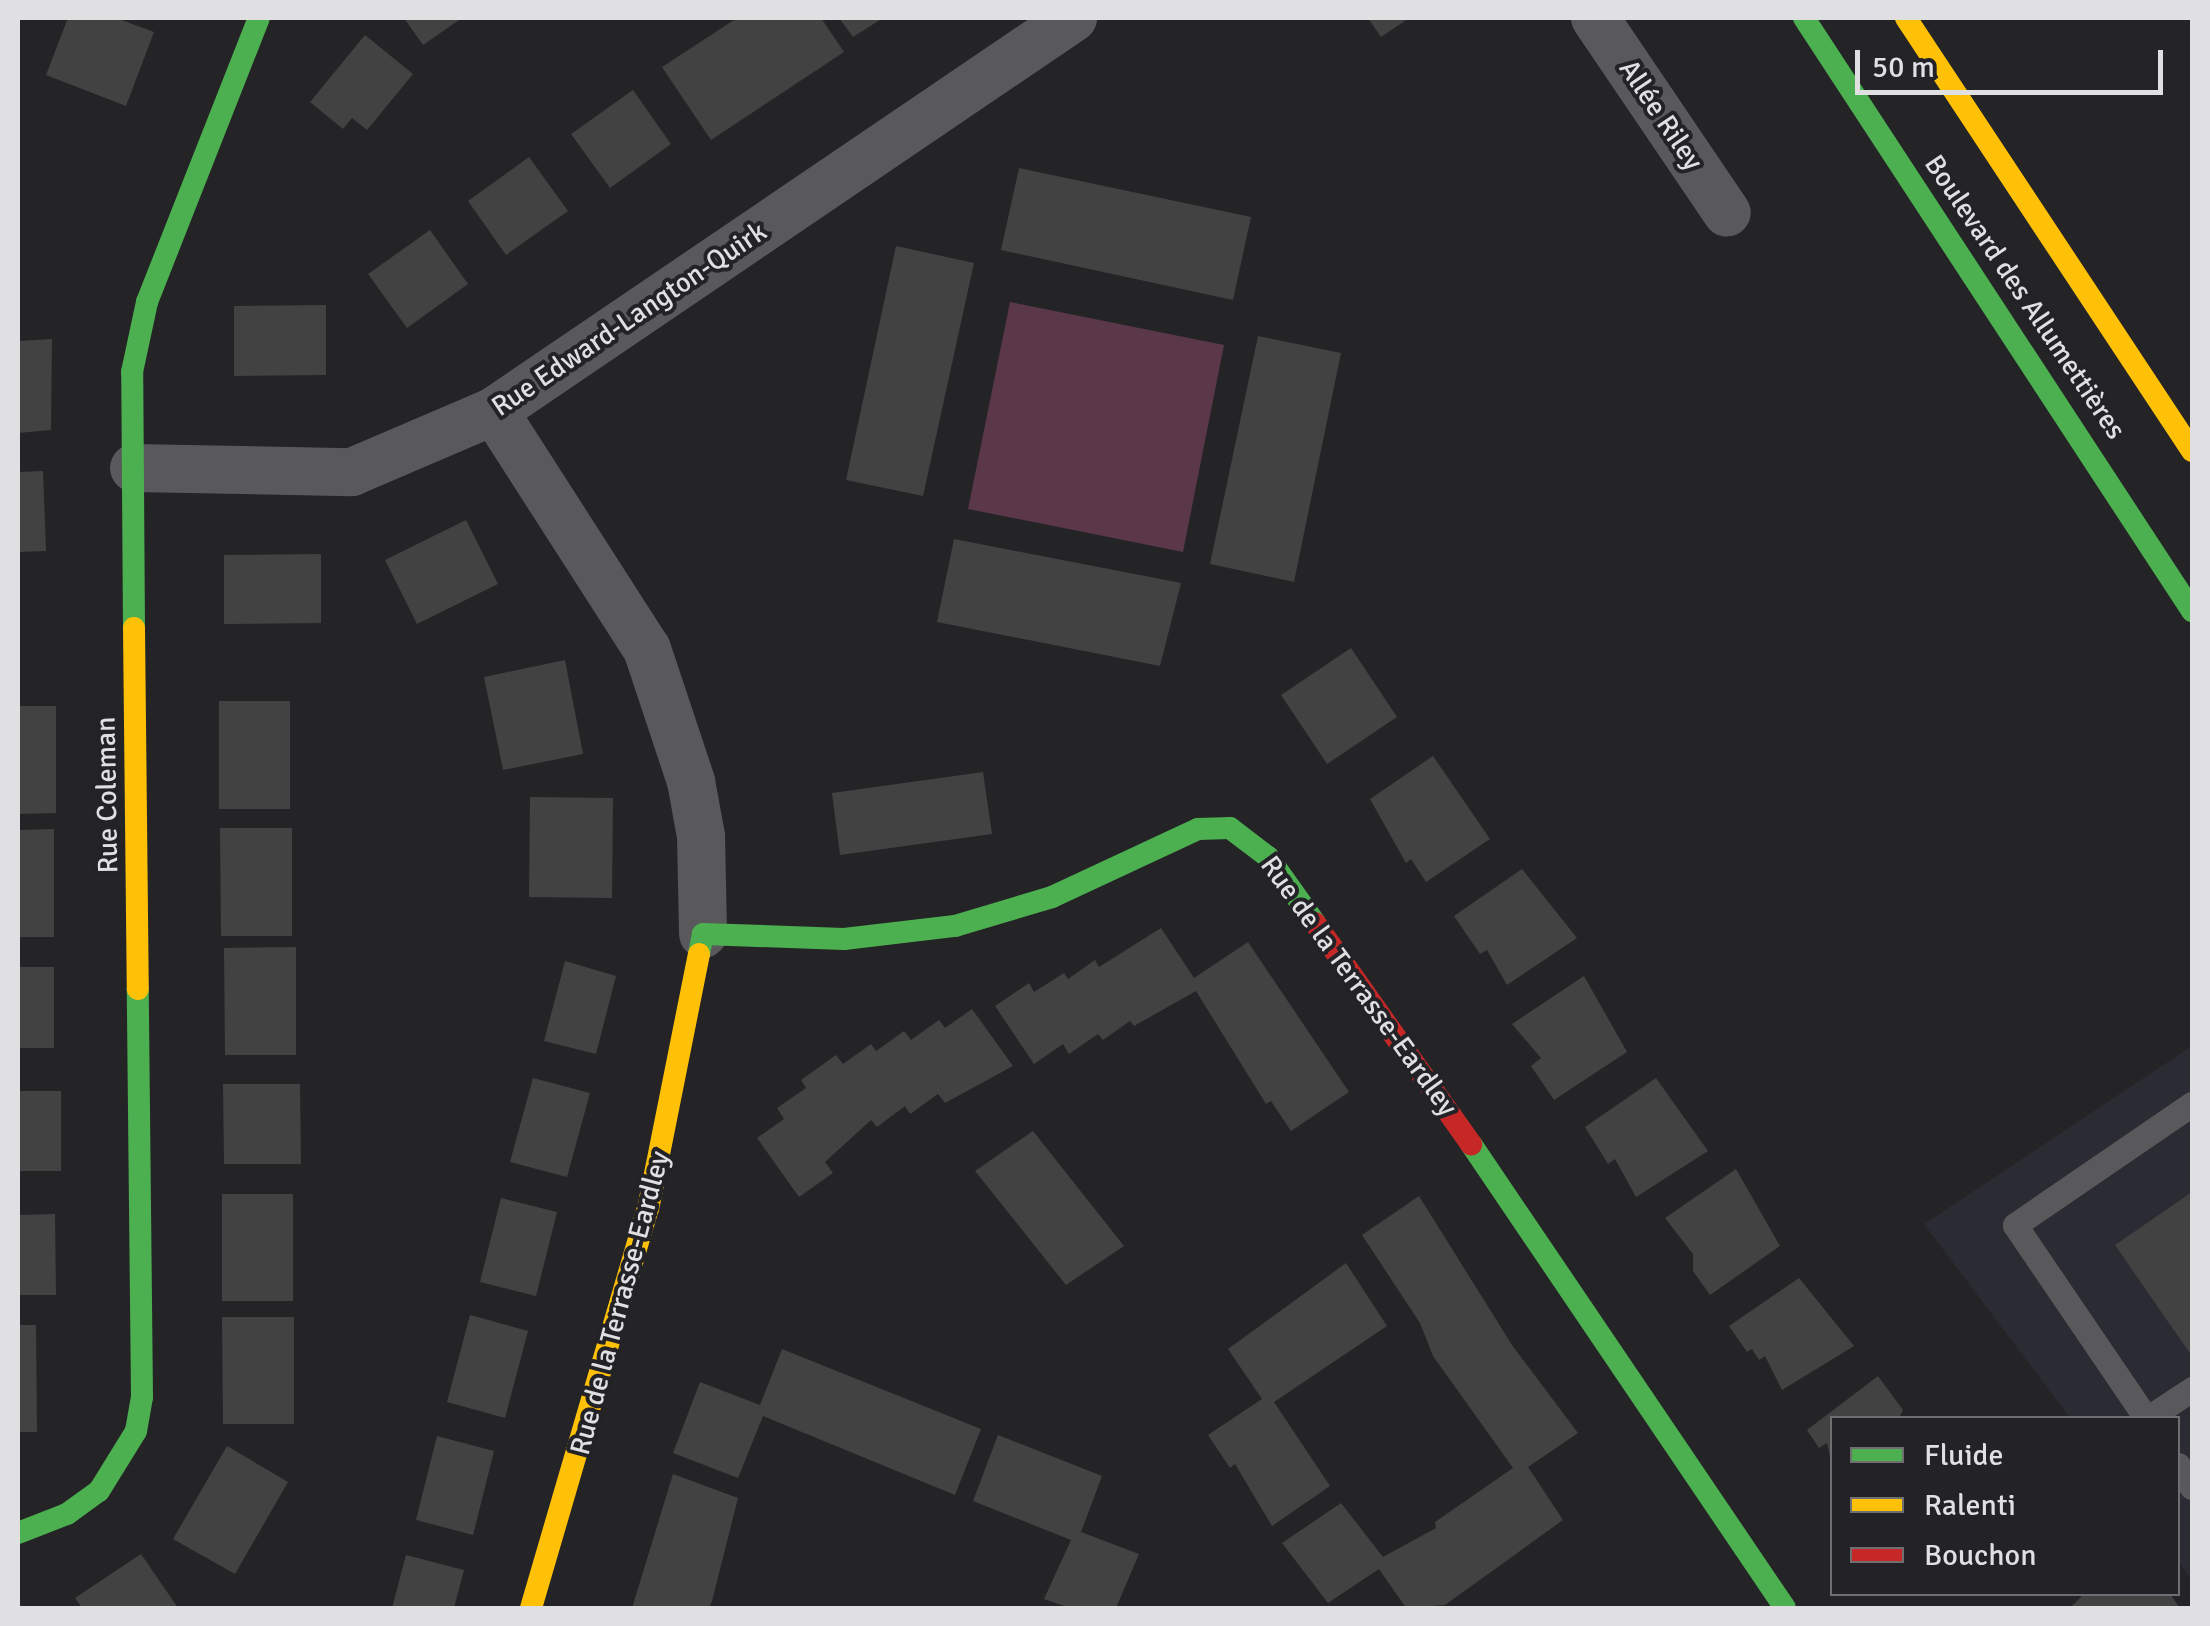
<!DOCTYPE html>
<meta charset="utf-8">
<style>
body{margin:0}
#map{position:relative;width:2210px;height:1626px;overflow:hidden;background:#242426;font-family:Signika,sans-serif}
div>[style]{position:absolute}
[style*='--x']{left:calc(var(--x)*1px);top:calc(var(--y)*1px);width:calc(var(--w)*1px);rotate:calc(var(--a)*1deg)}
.built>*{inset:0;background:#2b2b33}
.green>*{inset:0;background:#5a3749}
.building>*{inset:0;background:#424243}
.lane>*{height:25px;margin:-12.5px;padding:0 12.5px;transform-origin:12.5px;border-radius:12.5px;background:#59595b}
.street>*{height:48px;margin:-24px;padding:0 24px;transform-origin:24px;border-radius:24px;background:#59595b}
.fast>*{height:22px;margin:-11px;padding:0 11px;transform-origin:11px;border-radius:11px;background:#4caf50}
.slow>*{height:22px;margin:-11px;padding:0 11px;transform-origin:11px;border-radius:11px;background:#ffc107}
.jam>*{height:22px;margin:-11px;padding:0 11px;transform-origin:11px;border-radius:11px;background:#c62828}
span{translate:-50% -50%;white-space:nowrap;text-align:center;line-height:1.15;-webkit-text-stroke:8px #232327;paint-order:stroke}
.street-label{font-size:28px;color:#e0e0e2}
.frame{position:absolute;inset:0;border:20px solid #e0e0e2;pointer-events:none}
.legend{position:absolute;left:1830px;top:1416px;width:350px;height:180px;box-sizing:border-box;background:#232327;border:2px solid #6f6f72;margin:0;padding:12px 18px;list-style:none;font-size:30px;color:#e0e0e2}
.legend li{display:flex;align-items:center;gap:20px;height:50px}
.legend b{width:50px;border:2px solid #6f6f72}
.scale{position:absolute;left:1855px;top:50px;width:308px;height:45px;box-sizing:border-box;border:5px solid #e0e0e2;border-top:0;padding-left:12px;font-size:30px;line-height:35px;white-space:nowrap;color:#e0e0e2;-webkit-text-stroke:8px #232327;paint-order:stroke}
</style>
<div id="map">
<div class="built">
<i style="clip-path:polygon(2192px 1046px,2192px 1581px,2178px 1561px,2178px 1418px,2070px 1418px,1924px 1224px)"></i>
</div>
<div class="green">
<i style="clip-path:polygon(1010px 302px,1224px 345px,1183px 552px,968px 509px)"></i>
</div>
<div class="building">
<i style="clip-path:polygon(68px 18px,116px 18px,154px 32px,126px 106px,46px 75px)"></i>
<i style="clip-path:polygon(404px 18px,462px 18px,423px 45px)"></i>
<i style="clip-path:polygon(737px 18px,821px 18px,844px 52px,711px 140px,662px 67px)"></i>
<i style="clip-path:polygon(839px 18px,883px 18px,853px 37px)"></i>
<i style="clip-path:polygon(1368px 18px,1409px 18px,1381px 37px)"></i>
<i style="clip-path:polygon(365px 35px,413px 74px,367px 130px,352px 118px,343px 129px,310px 102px)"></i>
<i style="clip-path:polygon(633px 90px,671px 144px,610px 188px,571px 134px)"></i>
<i style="clip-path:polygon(529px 157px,568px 211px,506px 255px,468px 201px)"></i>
<i style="clip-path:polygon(1019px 168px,1251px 217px,1233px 300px,1001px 250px)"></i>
<i style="clip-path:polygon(430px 230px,468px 284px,407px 328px,368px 274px)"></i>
<i style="clip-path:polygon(896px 246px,974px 263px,923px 496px,846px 480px)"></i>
<i style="clip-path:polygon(326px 305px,326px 375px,234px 376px,234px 306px)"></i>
<i style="clip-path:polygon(1258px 336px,1341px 353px,1294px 582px,1210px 564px)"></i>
<i style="clip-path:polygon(52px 339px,51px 430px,18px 433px,18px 341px)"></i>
<i style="clip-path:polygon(43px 471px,46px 551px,18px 552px,18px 472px)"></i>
<i style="clip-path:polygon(466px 520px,498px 584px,417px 624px,385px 560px)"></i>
<i style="clip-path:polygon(954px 539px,1181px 583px,1160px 666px,937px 622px)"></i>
<i style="clip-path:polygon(321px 554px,321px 623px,224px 624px,224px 555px)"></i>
<i style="clip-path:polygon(1351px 648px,1397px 717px,1327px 764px,1281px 695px)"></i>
<i style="clip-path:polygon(565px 660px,583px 754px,503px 770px,484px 677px)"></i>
<i style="clip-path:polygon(219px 701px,290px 701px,290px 809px,219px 809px)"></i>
<i style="clip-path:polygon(18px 706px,56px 706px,56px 813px,18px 814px)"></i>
<i style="clip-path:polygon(1433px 756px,1490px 839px,1426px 882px,1411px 859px,1406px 863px,1370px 799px)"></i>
<i style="clip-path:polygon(983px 772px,992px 834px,840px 855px,832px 793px)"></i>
<i style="clip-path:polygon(530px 797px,613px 798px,612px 898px,529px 897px)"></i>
<i style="clip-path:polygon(220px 828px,292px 828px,292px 936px,221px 936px)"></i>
<i style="clip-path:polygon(54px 829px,54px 937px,18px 937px,18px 830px)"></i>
<i style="clip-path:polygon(1522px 869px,1577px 938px,1507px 985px,1487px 950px,1480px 954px,1454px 916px)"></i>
<i style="clip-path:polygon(1161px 928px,1194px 978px,1248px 942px,1349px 1092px,1291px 1131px,1271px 1101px,1266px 1104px,1196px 991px,1134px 1026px,1130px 1021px,1103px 1040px,1098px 1034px,1069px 1054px,1063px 1044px,1034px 1064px,995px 1006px,1029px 983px,1034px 992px,1064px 973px,1068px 979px,1095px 960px,1099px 967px)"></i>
<i style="clip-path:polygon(296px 947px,296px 1055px,225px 1055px,224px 948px)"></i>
<i style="clip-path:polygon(565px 961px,616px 976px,596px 1054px,544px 1041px)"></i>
<i style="clip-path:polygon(18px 967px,54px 967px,54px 1048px,18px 1048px)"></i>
<i style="clip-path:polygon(1584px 976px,1627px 1052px,1554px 1100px,1531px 1066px,1541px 1058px,1512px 1024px)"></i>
<i style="clip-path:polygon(972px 1009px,1013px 1066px,945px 1103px,938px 1094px,910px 1114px,905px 1106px,877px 1127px,871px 1120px,825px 1162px,833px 1173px,799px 1197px,757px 1138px,784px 1119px,777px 1108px,806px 1088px,801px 1080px,836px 1055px,843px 1064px,871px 1044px,876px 1051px,904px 1031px,911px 1040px,939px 1020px,945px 1028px)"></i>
<i style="clip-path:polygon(533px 1078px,590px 1093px,567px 1177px,510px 1162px)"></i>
<i style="clip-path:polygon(1656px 1078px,1708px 1151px,1636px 1197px,1615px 1159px,1608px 1164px,1585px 1127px)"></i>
<i style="clip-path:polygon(223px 1084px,300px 1084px,301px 1164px,224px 1164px)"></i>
<i style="clip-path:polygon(18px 1091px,61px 1091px,61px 1171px,18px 1171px)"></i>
<i style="clip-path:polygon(1033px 1131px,1124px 1246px,1066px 1285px,975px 1171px)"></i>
<i style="clip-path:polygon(1736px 1169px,1780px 1246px,1710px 1295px,1693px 1271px,1693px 1254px,1665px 1218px)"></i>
<i style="clip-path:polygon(2192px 1192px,2192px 1350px,2189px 1352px,2115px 1245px)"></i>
<i style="clip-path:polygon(222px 1194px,293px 1194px,293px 1301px,222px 1301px)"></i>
<i style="clip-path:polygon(1419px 1196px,1512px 1345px,1578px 1433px,1528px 1467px,1563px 1520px,1445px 1605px,1406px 1608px,1379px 1569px,1328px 1603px,1282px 1543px,1341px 1503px,1383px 1557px,1436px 1528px,1435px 1522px,1513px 1468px,1433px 1356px,1420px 1323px,1362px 1235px)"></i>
<i style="clip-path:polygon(501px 1198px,557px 1212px,536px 1296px,480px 1282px)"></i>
<i style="clip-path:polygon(55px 1214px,56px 1295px,18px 1295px,18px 1215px)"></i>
<i style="clip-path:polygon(1346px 1263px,1387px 1326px,1274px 1402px,1330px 1486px,1272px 1526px,1235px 1464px,1230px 1468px,1208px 1435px,1262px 1399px,1228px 1349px)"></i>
<i style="clip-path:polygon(1799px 1278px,1854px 1346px,1782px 1390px,1765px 1356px,1759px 1360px,1752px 1349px,1747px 1352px,1729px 1326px)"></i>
<i style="clip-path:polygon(470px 1315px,528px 1331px,505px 1418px,447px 1402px)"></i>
<i style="clip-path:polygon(222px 1317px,294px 1317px,294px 1424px,223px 1424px)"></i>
<i style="clip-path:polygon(18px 1325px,36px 1325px,37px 1432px,18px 1432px)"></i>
<i style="clip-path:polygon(782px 1349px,981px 1429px,955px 1495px,763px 1416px,738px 1478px,673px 1453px,700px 1382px,760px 1405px)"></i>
<i style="clip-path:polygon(1878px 1376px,1903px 1410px,1899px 1418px,1832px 1418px,1832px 1465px,1827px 1443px,1819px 1448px,1807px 1430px)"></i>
<i style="clip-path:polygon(998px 1435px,1102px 1476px,1081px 1532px,1139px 1554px,1116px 1608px,1070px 1608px,1044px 1599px,1071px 1540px,973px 1501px)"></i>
<i style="clip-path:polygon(437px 1436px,494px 1451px,473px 1535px,416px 1520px)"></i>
<i style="clip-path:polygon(227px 1446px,288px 1482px,235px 1574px,173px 1539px)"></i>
<i style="clip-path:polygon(673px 1474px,738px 1498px,712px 1601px,709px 1608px,632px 1608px)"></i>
<i style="clip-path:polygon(141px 1554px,178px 1608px,82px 1608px,75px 1598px)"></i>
<i style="clip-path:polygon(406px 1555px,464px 1570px,454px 1608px,392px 1608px)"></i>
<i style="clip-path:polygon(2084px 1594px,2170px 1594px,2180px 1608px,2070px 1608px)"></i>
</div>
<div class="lane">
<i style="--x:2146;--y:1418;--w:233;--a:-124.2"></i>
<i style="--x:2015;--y:1225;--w:214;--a:-34.4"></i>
<i style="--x:2148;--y:1418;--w:53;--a:-33.4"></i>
<i style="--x:2178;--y:1465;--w:26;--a:58"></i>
</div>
<div class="street">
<i style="--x:1595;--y:18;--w:235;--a:55.9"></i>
<i style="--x:494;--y:411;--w:283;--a:57.3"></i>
<i style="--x:647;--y:649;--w:139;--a:71.6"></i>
<i style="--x:691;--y:781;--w:56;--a:79.7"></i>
<i style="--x:701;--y:836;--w:98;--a:88.8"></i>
<i style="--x:134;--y:468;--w:218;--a:1.1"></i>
<i style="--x:352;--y:472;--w:155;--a:-23.2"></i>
<i style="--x:494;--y:411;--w:700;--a:-34.17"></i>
</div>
<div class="fast">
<i style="--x:1804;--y:18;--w:709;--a:56.8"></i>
<i style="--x:134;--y:628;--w:256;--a:-90.4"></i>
<i style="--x:132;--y:372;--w:72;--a:-77.9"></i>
<i style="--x:147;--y:302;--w:305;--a:-68.5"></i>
<i style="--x:699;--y:954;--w:20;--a:-79"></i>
<i style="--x:703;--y:934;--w:141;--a:2"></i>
<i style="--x:844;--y:939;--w:112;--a:-6.7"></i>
<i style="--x:955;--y:926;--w:101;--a:-16.6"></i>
<i style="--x:1052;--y:897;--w:161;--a:-25"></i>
<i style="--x:1198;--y:829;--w:32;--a:-2"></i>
<i style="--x:1230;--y:828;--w:48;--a:37.3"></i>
<i style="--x:1268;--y:857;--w:81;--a:54.5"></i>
<i style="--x:1471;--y:1144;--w:560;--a:55.91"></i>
<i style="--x:18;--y:1533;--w:53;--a:-21.2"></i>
<i style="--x:67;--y:1514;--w:39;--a:-36"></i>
<i style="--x:99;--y:1491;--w:70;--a:-58.3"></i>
<i style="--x:136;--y:1431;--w:35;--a:-80"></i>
<i style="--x:142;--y:1397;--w:408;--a:-90.6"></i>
</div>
<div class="slow">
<i style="--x:1906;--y:18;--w:519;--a:56.55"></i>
<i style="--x:134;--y:628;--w:361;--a:89.4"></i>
<i style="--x:531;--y:1608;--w:416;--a:-73.7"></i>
<i style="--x:648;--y:1209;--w:260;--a:-78.7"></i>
</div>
<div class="jam">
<i style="--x:1315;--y:923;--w:271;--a:54.8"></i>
</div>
<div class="street-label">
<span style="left:1661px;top:115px;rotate:56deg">Allée Riley</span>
<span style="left:2025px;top:297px;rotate:56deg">Boulevard des Allumettières</span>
<span style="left:629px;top:319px;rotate:-34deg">Rue Edward-Langton-Quirk</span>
<span style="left:107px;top:795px;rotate:-91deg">Rue Coleman</span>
<span style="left:1359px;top:986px;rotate:54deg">Rue de la Terrasse-Eardley</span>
<span style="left:620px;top:1303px;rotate:-75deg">Rue de la Terrasse-Eardley</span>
</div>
<div class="frame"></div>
<ul class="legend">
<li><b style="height:12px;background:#4caf50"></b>Fluide</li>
<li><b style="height:12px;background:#ffc107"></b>Ralenti</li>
<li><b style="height:12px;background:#c62828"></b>Bouchon</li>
</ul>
<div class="scale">50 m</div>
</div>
